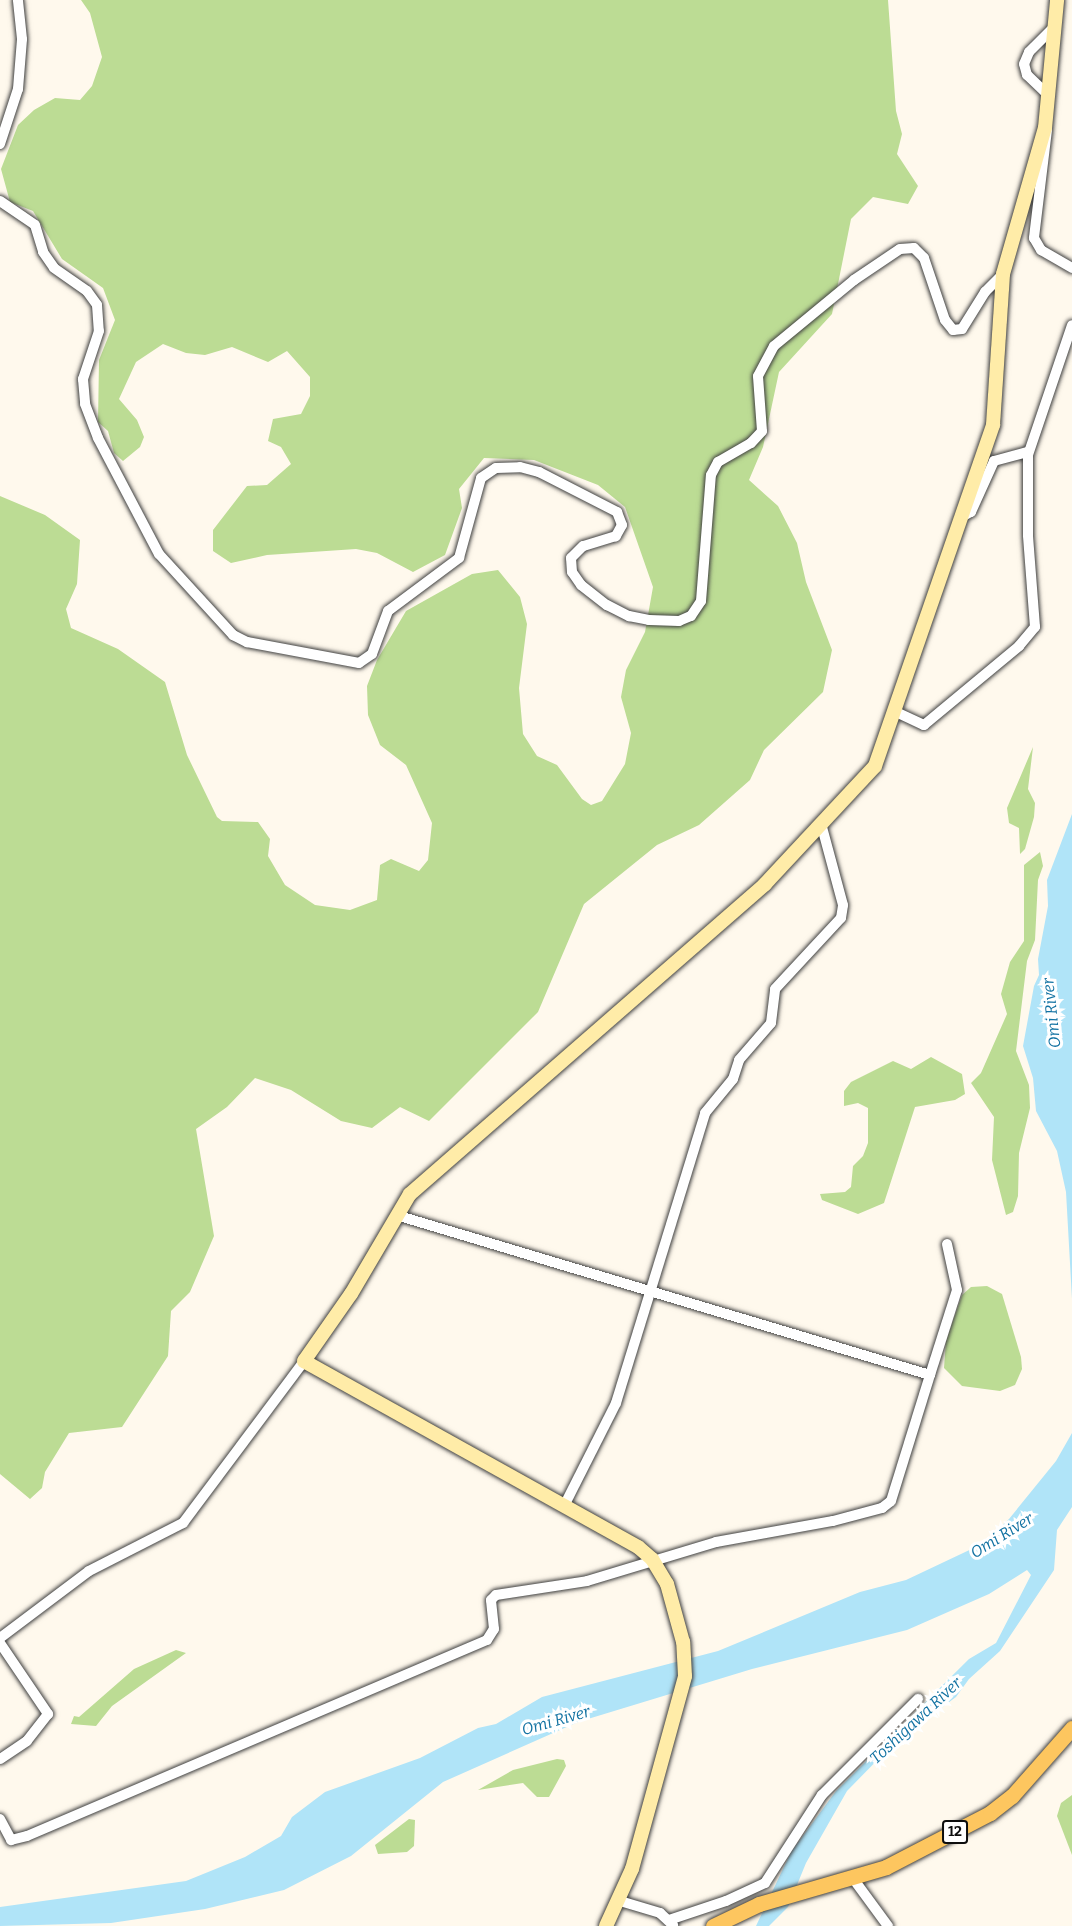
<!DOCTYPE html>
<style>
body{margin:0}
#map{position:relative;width:1072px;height:1926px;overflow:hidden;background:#fff9ed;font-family:Bitter,serif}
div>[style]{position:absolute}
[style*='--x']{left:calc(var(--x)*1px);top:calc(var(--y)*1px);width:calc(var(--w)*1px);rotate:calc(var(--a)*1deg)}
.forest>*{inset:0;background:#bcdc94}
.water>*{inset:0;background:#b0e4f8}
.roads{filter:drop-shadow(0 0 2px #404040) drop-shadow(0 0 2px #404040)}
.street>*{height:10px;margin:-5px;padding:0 5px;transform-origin:5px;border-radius:5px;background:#fff}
.secondary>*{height:14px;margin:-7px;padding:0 7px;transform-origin:7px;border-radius:7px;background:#ffeca8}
.primary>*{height:15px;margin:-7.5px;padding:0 7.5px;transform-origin:7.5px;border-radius:7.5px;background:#fdc65f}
span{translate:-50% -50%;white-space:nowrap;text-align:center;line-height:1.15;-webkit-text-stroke:6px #fff;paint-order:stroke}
.shield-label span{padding:2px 4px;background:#fff;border:2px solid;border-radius:4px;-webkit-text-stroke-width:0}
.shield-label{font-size:14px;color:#0d0d0d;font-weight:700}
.water-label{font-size:16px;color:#1272a2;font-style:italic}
</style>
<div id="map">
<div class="forest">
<i style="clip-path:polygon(81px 0,888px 0,896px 111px,902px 134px,897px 154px,918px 186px,908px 204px,873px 197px,851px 219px,832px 314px,779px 372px,763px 447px,749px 480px,778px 506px,797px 543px,806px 582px,832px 650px,823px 692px,764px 750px,750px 780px,699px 825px,657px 845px,584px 904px,538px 1012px,429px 1121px,400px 1107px,372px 1128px,341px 1121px,291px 1090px,255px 1078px,227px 1107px,196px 1129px,214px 1236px,190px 1292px,171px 1311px,168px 1356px,122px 1427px,69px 1433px,45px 1472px,42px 1488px,30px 1499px,0 1474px,0 496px,45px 515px,80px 540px,77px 584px,66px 609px,71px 628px,118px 649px,165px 682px,187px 755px,217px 817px,222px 821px,258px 822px,270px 839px,268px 856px,285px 885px,315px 905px,350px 910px,377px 900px,380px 865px,391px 859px,419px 871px,428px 860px,432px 823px,406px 765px,380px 745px,368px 715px,367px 686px,377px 660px,406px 611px,472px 574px,498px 570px,520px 597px,527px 624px,519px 688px,523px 734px,537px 756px,557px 765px,582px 799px,591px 805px,602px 801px,625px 764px,631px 733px,621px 697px,626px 670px,645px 632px,653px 587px,625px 507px,598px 485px,534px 460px,484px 458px,459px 489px,462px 508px,445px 555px,413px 572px,377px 553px,356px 549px,267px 555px,231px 563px,213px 551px,213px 530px,247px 486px,267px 485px,291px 464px,281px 447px,268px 441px,273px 419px,301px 414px,310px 396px,310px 377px,287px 351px,268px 362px,232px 347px,205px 355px,186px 353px,163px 344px,136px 362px,119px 399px,137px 420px,144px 437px,140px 447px,123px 461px,114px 453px,108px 431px,98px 422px,99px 360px,115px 320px,103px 288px,62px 259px,33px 211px,10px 202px,1px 169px,18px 125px,34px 110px,55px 98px,80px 100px,92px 86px,102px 57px,90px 13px)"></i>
<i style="clip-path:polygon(1033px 747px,1028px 789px,1035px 803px,1034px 817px,1025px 849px,1020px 854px,1019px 828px,1009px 823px,1007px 808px)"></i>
<i style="clip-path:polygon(1040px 852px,1043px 866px,1038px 880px,1035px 940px,1027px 961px,1016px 1051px,1029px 1085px,1030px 1108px,1019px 1153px,1018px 1196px,1013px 1212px,1006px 1215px,992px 1160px,994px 1117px,971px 1083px,981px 1073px,1007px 1014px,1001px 994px,1010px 962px,1024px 941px,1024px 865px)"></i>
<i style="clip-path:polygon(931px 1057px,962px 1074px,965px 1094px,955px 1100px,915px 1107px,884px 1203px,858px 1214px,822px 1200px,820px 1194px,845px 1192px,851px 1187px,853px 1166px,863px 1156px,868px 1143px,868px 1108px,858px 1103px,844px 1106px,844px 1091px,851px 1082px,893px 1061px,911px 1069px)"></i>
<i style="clip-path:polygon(987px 1286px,1002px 1294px,1021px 1357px,1022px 1369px,1015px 1385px,1000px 1391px,962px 1386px,944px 1368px,946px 1341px,962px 1295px,971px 1287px)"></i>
<i style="clip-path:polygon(176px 1650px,186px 1653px,112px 1706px,96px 1726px,71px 1724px,74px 1716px,79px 1717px,134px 1669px)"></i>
<i style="clip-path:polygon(557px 1759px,564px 1760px,566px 1766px,549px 1797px,537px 1797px,523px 1783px,478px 1790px,513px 1770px)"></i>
<i style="clip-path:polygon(1072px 1795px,1072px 1855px,1057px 1816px,1061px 1803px)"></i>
<i style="clip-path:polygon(409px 1819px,415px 1820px,414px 1846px,407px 1852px,378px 1854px,375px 1845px)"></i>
</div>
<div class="water">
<i style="clip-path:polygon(1072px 814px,1072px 1299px,1066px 1192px,1057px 1151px,1036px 1111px,1033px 1078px,1023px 1046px,1034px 986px,1039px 975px,1038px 959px,1048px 906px,1047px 880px)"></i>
<i style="clip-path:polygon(1072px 1433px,1072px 1507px,1057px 1530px,1054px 1570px,1000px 1651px,969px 1679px,956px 1697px,895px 1742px,847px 1791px,806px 1863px,788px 1907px,769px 1926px,756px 1926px,791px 1852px,836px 1791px,969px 1659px,996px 1643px,1031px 1575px,1027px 1570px,989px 1594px,907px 1630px,752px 1669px,578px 1722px,443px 1782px,351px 1856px,284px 1890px,205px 1909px,111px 1923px,0 1926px,0 1907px,186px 1881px,245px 1857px,281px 1836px,292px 1817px,325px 1792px,420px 1758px,478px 1728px,496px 1724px,542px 1697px,718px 1651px,860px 1592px,906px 1580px,980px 1545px,1009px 1519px,1056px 1461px)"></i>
</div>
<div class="roads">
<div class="street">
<i style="--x:1047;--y:94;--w:28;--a:-136"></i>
<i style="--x:1027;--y:75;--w:11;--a:-105"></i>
<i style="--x:1024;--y:64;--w:13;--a:-67"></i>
<i style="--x:1029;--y:52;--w:34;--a:-45"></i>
<i style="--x:1047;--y:130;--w:109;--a:96.9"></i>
<i style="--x:1034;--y:238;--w:14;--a:60"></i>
<i style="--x:1041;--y:250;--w:36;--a:30"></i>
<i style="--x:0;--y:144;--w:58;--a:-71.9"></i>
<i style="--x:18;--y:89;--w:50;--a:-85.4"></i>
<i style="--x:22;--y:39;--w:39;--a:-96"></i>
<i style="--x:0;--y:201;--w:42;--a:34.4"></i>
<i style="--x:35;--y:225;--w:28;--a:73"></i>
<i style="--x:43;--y:252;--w:19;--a:55"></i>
<i style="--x:54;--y:268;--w:40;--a:34.9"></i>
<i style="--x:87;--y:291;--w:17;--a:54"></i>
<i style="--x:97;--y:305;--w:26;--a:86"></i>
<i style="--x:99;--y:331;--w:51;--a:108.4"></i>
<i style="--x:83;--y:379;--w:25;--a:85"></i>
<i style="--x:85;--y:404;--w:36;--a:69"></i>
<i style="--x:98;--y:438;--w:131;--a:62.3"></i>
<i style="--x:159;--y:554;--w:110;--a:47.6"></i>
<i style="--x:233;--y:635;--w:16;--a:27"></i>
<i style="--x:247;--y:642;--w:114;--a:10.6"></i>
<i style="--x:359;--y:663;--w:16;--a:-35"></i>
<i style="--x:372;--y:654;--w:46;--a:-69.6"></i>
<i style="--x:388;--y:611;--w:89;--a:-36.7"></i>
<i style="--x:459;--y:558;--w:83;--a:-74.6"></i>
<i style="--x:481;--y:478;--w:18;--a:-34"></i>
<i style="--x:496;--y:468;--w:24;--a:-2"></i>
<i style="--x:520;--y:467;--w:20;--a:15"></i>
<i style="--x:539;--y:472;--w:88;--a:27.1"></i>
<i style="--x:617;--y:512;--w:14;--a:69"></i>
<i style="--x:622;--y:525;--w:13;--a:119"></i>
<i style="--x:616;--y:536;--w:34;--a:163"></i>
<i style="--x:583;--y:546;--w:17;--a:135"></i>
<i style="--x:571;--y:558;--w:14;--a:86"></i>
<i style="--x:572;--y:572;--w:16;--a:55"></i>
<i style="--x:581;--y:585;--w:33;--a:38"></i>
<i style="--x:607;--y:605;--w:25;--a:27"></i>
<i style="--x:629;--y:616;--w:20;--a:11"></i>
<i style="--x:649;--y:620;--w:30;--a:2"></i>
<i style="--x:679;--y:621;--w:13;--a:-23"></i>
<i style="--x:691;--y:616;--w:18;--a:-56"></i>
<i style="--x:701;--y:601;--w:126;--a:-85.5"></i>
<i style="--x:711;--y:475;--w:15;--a:-62"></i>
<i style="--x:718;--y:462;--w:38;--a:-30"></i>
<i style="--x:751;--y:443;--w:16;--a:-47"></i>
<i style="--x:762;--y:431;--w:55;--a:-94.2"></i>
<i style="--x:758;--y:376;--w:34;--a:-62"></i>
<i style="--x:774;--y:346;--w:104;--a:-39.5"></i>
<i style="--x:854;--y:280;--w:55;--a:-34"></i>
<i style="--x:900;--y:249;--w:14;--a:-4"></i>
<i style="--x:914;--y:248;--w:14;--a:45"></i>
<i style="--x:924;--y:258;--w:65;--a:71.3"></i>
<i style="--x:945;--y:320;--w:13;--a:51"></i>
<i style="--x:953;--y:330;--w:9;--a:-6"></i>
<i style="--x:962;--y:329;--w:44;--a:-58.1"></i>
<i style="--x:985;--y:292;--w:25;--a:-45"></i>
<i style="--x:963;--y:516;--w:9;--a:-27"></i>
<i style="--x:971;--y:512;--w:56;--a:-65.7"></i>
<i style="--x:994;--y:461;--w:35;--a:-15"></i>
<i style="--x:896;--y:712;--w:31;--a:25"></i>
<i style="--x:924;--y:725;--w:124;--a:-39.7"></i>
<i style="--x:1019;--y:646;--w:25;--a:-50"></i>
<i style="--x:1035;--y:627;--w:92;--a:-94.4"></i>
<i style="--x:1028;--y:535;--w:80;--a:-90"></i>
<i style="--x:1028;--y:455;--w:137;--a:-71.3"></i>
<i style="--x:930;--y:1375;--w:89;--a:-72.4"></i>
<i style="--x:957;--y:1290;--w:47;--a:-102.3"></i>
<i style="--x:564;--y:1506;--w:115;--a:-63.2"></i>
<i style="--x:616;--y:1403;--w:303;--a:-72.9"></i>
<i style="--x:705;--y:1113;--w:44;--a:-50.5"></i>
<i style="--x:733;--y:1079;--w:20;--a:-72"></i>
<i style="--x:739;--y:1060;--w:49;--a:-49.1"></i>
<i style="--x:771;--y:1023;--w:34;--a:-83"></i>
<i style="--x:775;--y:989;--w:97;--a:-47.1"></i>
<i style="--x:841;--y:918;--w:13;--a:-81"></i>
<i style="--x:843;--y:905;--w:81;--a:-105.1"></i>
<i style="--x:0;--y:1638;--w:111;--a:-37"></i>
<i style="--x:89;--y:1571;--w:106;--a:-27.1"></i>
<i style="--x:183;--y:1523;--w:202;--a:-53.2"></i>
<i style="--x:0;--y:1643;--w:86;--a:55.9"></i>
<i style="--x:48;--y:1714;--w:34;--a:128"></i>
<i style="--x:27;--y:1741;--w:32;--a:146"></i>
<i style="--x:0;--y:1819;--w:24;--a:62"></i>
<i style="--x:11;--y:1840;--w:16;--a:-14"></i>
<i style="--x:27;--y:1836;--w:500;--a:-23.08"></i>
<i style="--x:487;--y:1640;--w:13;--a:-58"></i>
<i style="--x:494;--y:1629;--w:29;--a:-96"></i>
<i style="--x:491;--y:1600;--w:7;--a:-45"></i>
<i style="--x:496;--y:1595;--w:92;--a:-8.7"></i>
<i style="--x:587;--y:1581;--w:135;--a:-16.8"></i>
<i style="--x:716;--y:1542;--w:119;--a:-10.2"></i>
<i style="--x:833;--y:1521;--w:51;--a:-14.9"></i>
<i style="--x:882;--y:1508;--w:11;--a:-38"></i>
<i style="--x:891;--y:1501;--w:132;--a:-72.8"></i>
<i style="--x:930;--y:1375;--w:557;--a:-163.32"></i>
<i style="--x:852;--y:1877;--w:61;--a:53.7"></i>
<i style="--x:620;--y:1901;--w:42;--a:16.7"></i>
<i style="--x:660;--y:1913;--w:18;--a:43"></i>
<i style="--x:669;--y:1920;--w:60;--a:-18.4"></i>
<i style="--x:726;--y:1901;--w:43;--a:-24.8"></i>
<i style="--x:765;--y:1883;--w:105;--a:-57.1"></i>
<i style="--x:822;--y:1795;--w:136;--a:-45"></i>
</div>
<div class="secondary">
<i style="--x:606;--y:1926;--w:63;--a:-65.5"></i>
<i style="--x:632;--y:1869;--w:200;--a:-74.6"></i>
<i style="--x:685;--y:1676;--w:34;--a:-93"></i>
<i style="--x:683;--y:1642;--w:60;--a:-105.4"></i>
<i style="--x:667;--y:1584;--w:29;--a:-121"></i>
<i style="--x:652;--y:1559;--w:18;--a:-139"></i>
<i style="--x:638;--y:1547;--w:382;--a:-150.9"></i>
<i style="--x:304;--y:1361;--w:82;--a:-55"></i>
<i style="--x:351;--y:1294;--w:116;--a:-59.5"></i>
<i style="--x:410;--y:1194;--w:471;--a:-41.1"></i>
<i style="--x:765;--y:884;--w:161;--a:-47"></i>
<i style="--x:875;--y:766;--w:361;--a:-70.9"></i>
<i style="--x:993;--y:425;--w:151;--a:-86.2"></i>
<i style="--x:1003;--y:274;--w:152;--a:-74"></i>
<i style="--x:1045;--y:128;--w:129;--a:-84.6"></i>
</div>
<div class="primary">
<i style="--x:713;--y:1926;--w:51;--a:-25.6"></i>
<i style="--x:759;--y:1904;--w:132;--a:-16.2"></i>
<i style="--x:886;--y:1867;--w:117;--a:-27.4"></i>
<i style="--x:990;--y:1813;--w:28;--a:-38"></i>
<i style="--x:1012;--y:1796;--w:91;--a:-48.6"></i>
</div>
</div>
<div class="shield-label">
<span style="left:955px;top:1832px">12</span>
</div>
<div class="water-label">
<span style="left:1052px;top:1013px;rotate:-96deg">Omi River</span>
<span style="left:1002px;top:1536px;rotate:-32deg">Omi River</span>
<span style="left:556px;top:1721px;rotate:-16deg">Omi River</span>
<span style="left:916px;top:1721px;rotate:-43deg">Toshigawa River</span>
</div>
</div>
